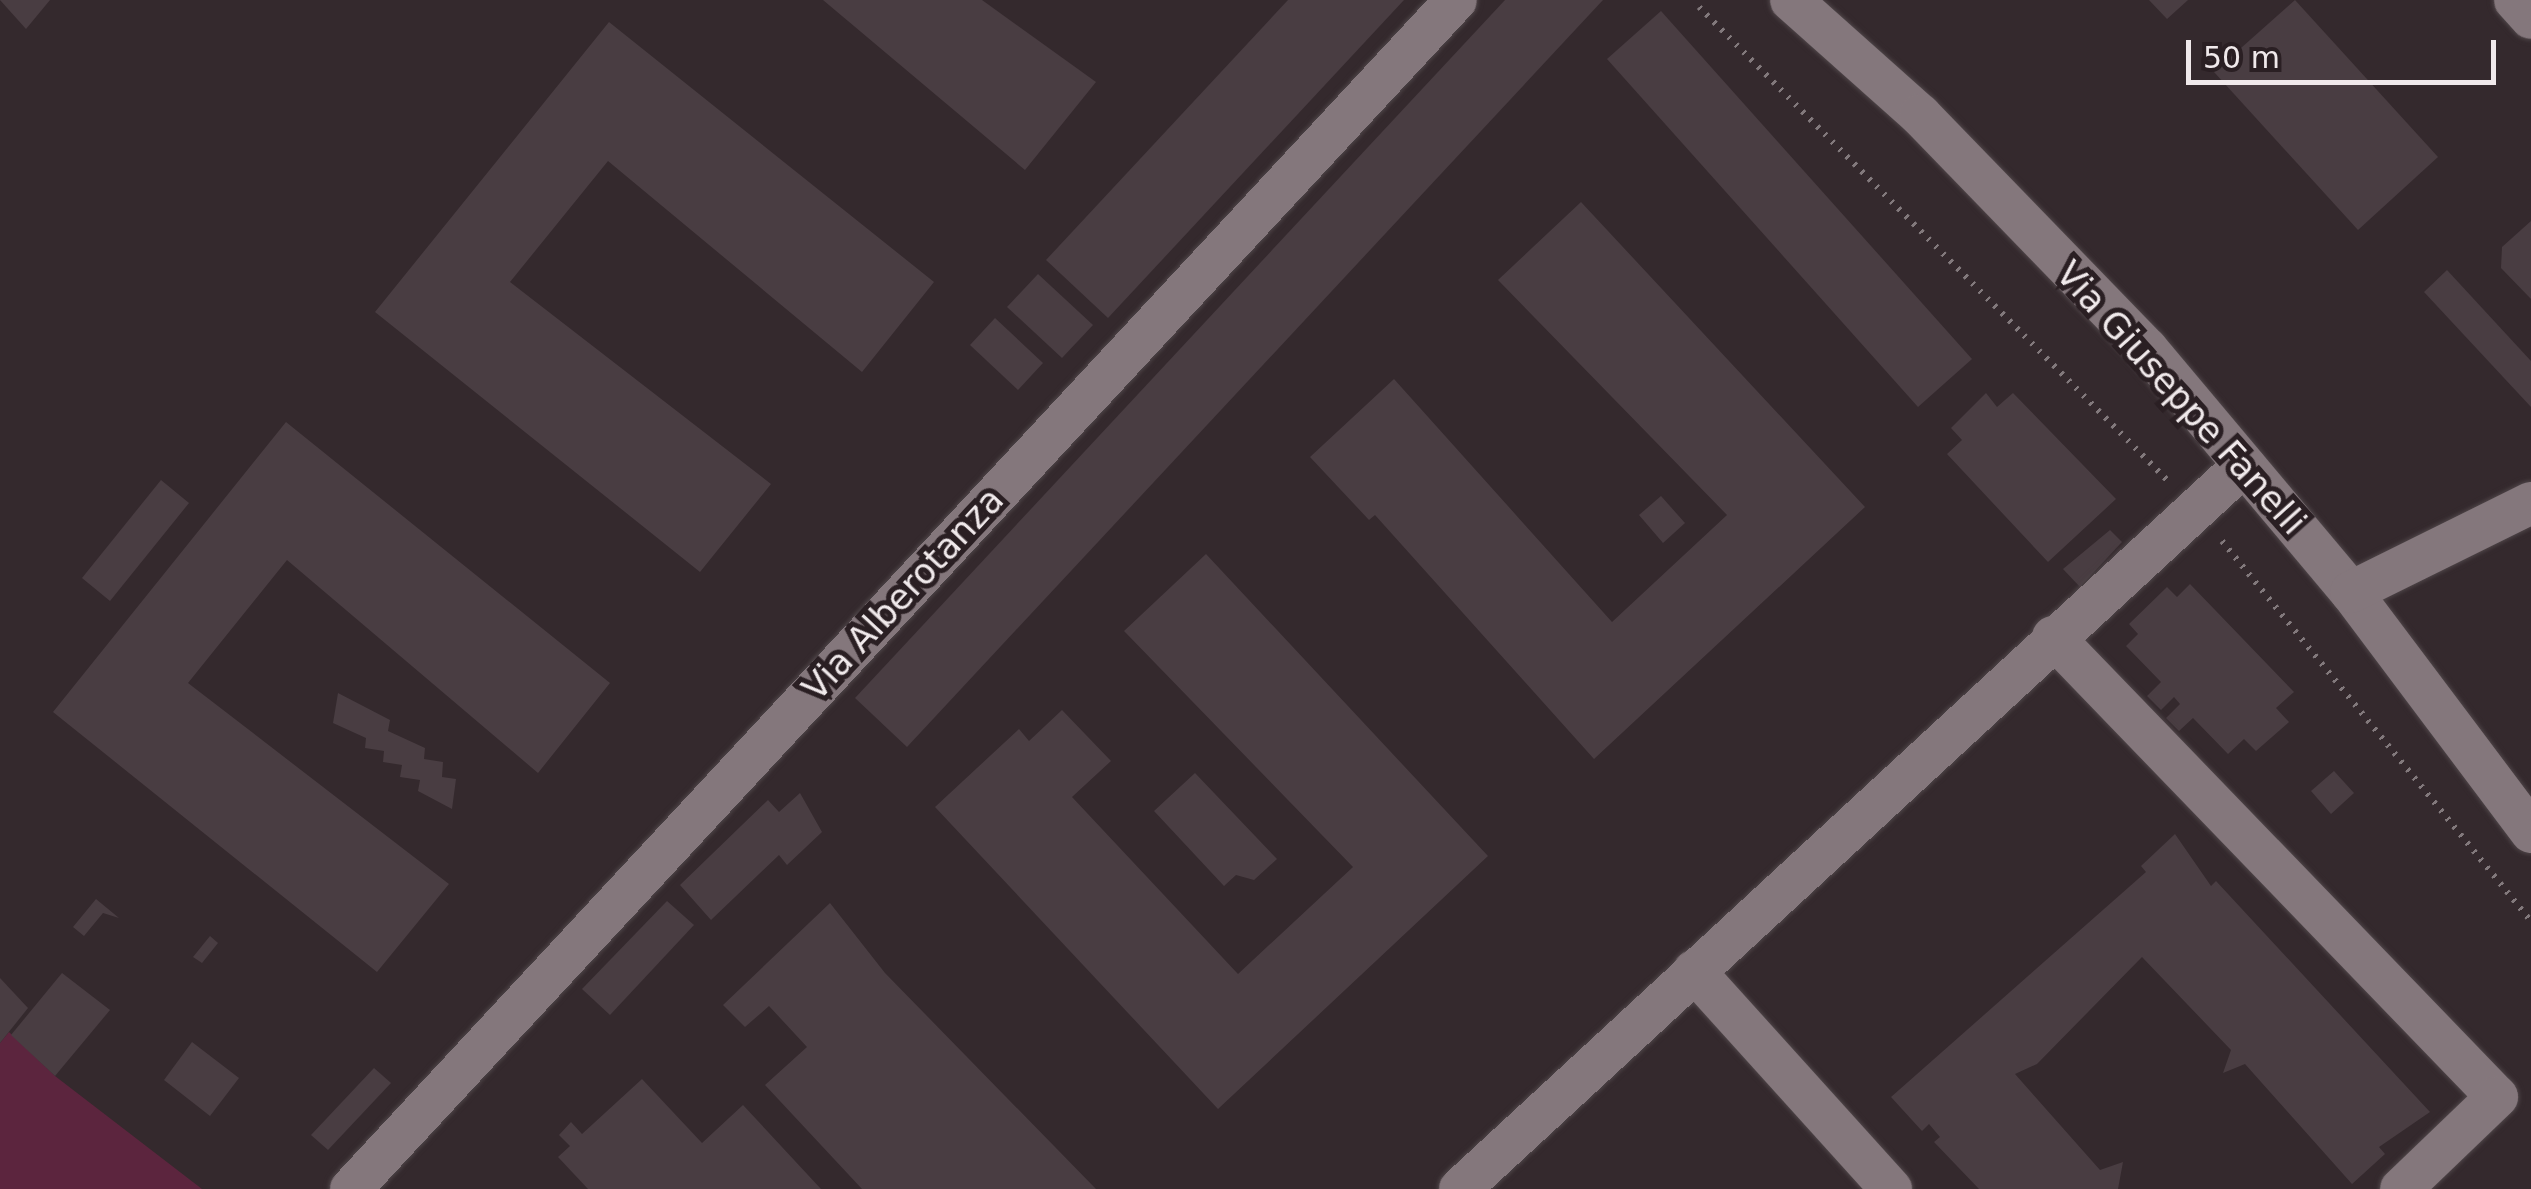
<!DOCTYPE html>
<style>
body{margin:0}
#map{position:relative;width:2531px;height:1189px;overflow:hidden;background:#34292d;font-family:"DejaVu Sans",sans-serif}
div>[style]{position:absolute}
[style*='--x']{left:calc(var(--x)*1px);top:calc(var(--y)*1px);width:calc(var(--w)*1px);rotate:calc(var(--a)*1deg)}
.green>*{inset:0;background:#5c253e}
.building>*{inset:0;background:#493d42}
.path>*{height:6px;margin-top:-3px;transform-origin:0;background:repeating-linear-gradient(90deg,#82797c 0 2.5px,transparent 0 10.5px)}
.roads{filter:drop-shadow(0 0 2px #4e4548) drop-shadow(0 0 2px #4e4548)}
.minor>*{height:42px;margin:-21px;padding:0 21px;transform-origin:21px;border-radius:21px;background:#84777c}
span{translate:-50% -50%;white-space:nowrap;text-align:center;line-height:1.15;-webkit-text-stroke:10px #2a1f23;paint-order:stroke}
.street-label{font-size:35px;color:#f0e9eb}
.scale{position:absolute;left:2186px;top:40px;width:310px;height:45px;box-sizing:border-box;border:5px solid #f0e9eb;border-top:0;padding-left:12px;font-size:30px;line-height:35px;white-space:nowrap;color:#f0e9eb;-webkit-text-stroke:8px #2a1f23;paint-order:stroke}
</style>
<div id="map">
<div class="green">
<i style="clip-path:polygon(9px 1032px,55px 1076px,202px 1189px,0 1189px,0 1043px)"></i>
</div>
<div class="building">
<i style="clip-path:polygon(0 0,50px 0,26px 29px)"></i>
<i style="clip-path:polygon(823px 0,982px 0,1096px 82px,1025px 170px)"></i>
<i style="clip-path:polygon(1288px 0,1404px 0,1108px 318px,1046px 260px)"></i>
<i style="clip-path:polygon(1505px 0,1603px 0,907px 747px,855px 698px)"></i>
<i style="clip-path:polygon(2149px 0,2188px 0,2167px 19px)"></i>
<i style="clip-path:polygon(2295px 0,2438px 157px,2358px 230px,2214px 72px)"></i>
<i style="clip-path:polygon(1661px 11px,1972px 359px,1918px 407px,1607px 59px)"></i>
<i style="clip-path:polygon(609px 22px,934px 282px,862px 372px,608px 161px,510px 282px,771px 484px,700px 572px,375px 312px)"></i>
<i style="clip-path:polygon(1581px 202px,1865px 507px,1594px 759px,1375px 515px,1369px 520px,1310px 457px,1394px 379px,1612px 622px,1727px 515px,1498px 280px)"></i>
<i style="clip-path:polygon(2531px 221px,2531px 299px,2501px 268px,2502px 247px)"></i>
<i style="clip-path:polygon(2447px 270px,2531px 361px,2531px 407px,2424px 292px)"></i>
<i style="clip-path:polygon(1038px 274px,1093px 325px,1062px 358px,1007px 307px)"></i>
<i style="clip-path:polygon(995px 318px,1043px 363px,1018px 390px,970px 345px)"></i>
<i style="clip-path:polygon(1986px 393px,1997px 407px,2013px 393px,2116px 499px,2048px 562px,1947px 454px,1962px 440px,1951px 428px)"></i>
<i style="clip-path:polygon(286px 422px,610px 683px,538px 773px,287px 560px,188px 683px,449px 884px,377px 972px,53px 712px)"></i>
<i style="clip-path:polygon(161px 480px,189px 503px,110px 601px,82px 578px)"></i>
<i style="clip-path:polygon(1661px 496px,1685px 523px,1663px 543px,1639px 515px)"></i>
<i style="clip-path:polygon(2110px 530px,2122px 542px,2080px 587px,2063px 569px)"></i>
<i style="clip-path:polygon(1206px 554px,1488px 856px,1218px 1109px,935px 807px,1019px 729px,1029px 741px,1062px 710px,1111px 761px,1072px 797px,1238px 974px,1353px 867px,1124px 631px)"></i>
<i style="clip-path:polygon(2190px 584px,2294px 692px,2276px 708px,2289px 722px,2256px 751px,2244px 739px,2228px 754px,2193px 718px,2179px 731px,2166px 718px,2180px 704px,2174px 697px,2161px 710px,2147px 696px,2161px 682px,2126px 646px,2138px 634px,2129px 624px,2167px 587px,2177px 597px)"></i>
<i style="clip-path:polygon(338px 693px,390px 720px,388px 731px,425px 748px,424px 759px,443px 762px,442px 777px,456px 779px,452px 809px,418px 791px,420px 780px,400px 777px,402px 765px,383px 762px,384px 751px,365px 748px,366px 738px,333px 723px)"></i>
<i style="clip-path:polygon(2334px 771px,2354px 793px,2331px 814px,2311px 791px)"></i>
<i style="clip-path:polygon(1195px 773px,1277px 859px,1254px 880px,1236px 875px,1224px 886px,1154px 811px)"></i>
<i style="clip-path:polygon(800px 793px,822px 832px,787px 865px,779px 855px,711px 920px,680px 885px,768px 800px,779px 812px)"></i>
<i style="clip-path:polygon(2175px 834px,2211px 886px,2216px 881px,2430px 1112px,2379px 1147px,2385px 1154px,2352px 1184px,2245px 1064px,2223px 1073px,2231px 1050px,2142px 957px,2037px 1064px,2015px 1074px,2100px 1170px,2123px 1162px,2118px 1189px,1979px 1189px,1934px 1142px,1940px 1137px,1929px 1124px,1922px 1131px,1891px 1097px,2146px 872px,2141px 866px)"></i>
<i style="clip-path:polygon(96px 899px,119px 918px,103px 913px,84px 936px,73px 927px)"></i>
<i style="clip-path:polygon(667px 901px,694px 925px,610px 1015px,582px 989px)"></i>
<i style="clip-path:polygon(830px 903px,885px 973px,1096px 1189px,862px 1189px,765px 1085px,807px 1047px,769px 1006px,745px 1027px,723px 1005px)"></i>
<i style="clip-path:polygon(210px 936px,218px 943px,202px 963px,193px 957px)"></i>
<i style="clip-path:polygon(62px 973px,110px 1010px,55px 1076px,11px 1035px)"></i>
<i style="clip-path:polygon(0 978px,28px 1008px,0 1043px)"></i>
<i style="clip-path:polygon(192px 1042px,239px 1078px,210px 1116px,164px 1080px)"></i>
<i style="clip-path:polygon(374px 1068px,391px 1083px,328px 1150px,311px 1135px)"></i>
<i style="clip-path:polygon(642px 1079px,702px 1143px,743px 1105px,821px 1189px,588px 1189px,558px 1157px,570px 1146px,559px 1135px,571px 1122px,582px 1134px)"></i>
</div>
<div class="path">
<i style="--x:1699;--y:7;--w:668;--a:45.3"></i>
<i style="--x:2222;--y:541;--w:490;--a:50.9"></i>
</div>
<div class="roads">
<div class="minor">
<i style="--x:1791;--y:0;--w:173;--a:41.7"></i>
<i style="--x:1920;--y:115;--w:326;--a:45.9"></i>
<i style="--x:2147;--y:349;--w:317;--a:50"></i>
<i style="--x:2351;--y:592;--w:300;--a:53.1"></i>
<i style="--x:2515;--y:0;--w:24;--a:48"></i>
<i style="--x:2351;--y:592;--w:201;--a:-26.3"></i>
<i style="--x:2053;--y:637;--w:639;--a:46.01"></i>
<i style="--x:2497;--y:1097;--w:133;--a:136.2"></i>
<i style="--x:1694;--y:971;--w:294;--a:47.9"></i>
<i style="--x:351;--y:1189;--w:1623;--a:-47.1"></i>
<i style="--x:1460;--y:1189;--w:1067;--a:-42.72"></i>
</div>
</div>
<div class="street-label">
<span style="left:2181px;top:398px;rotate:48deg">Via Giuseppe Fanelli</span>
<span style="left:903px;top:594px;rotate:-47deg">Via Alberotanza</span>
</div>
<div class="scale">50 m</div>
</div>
